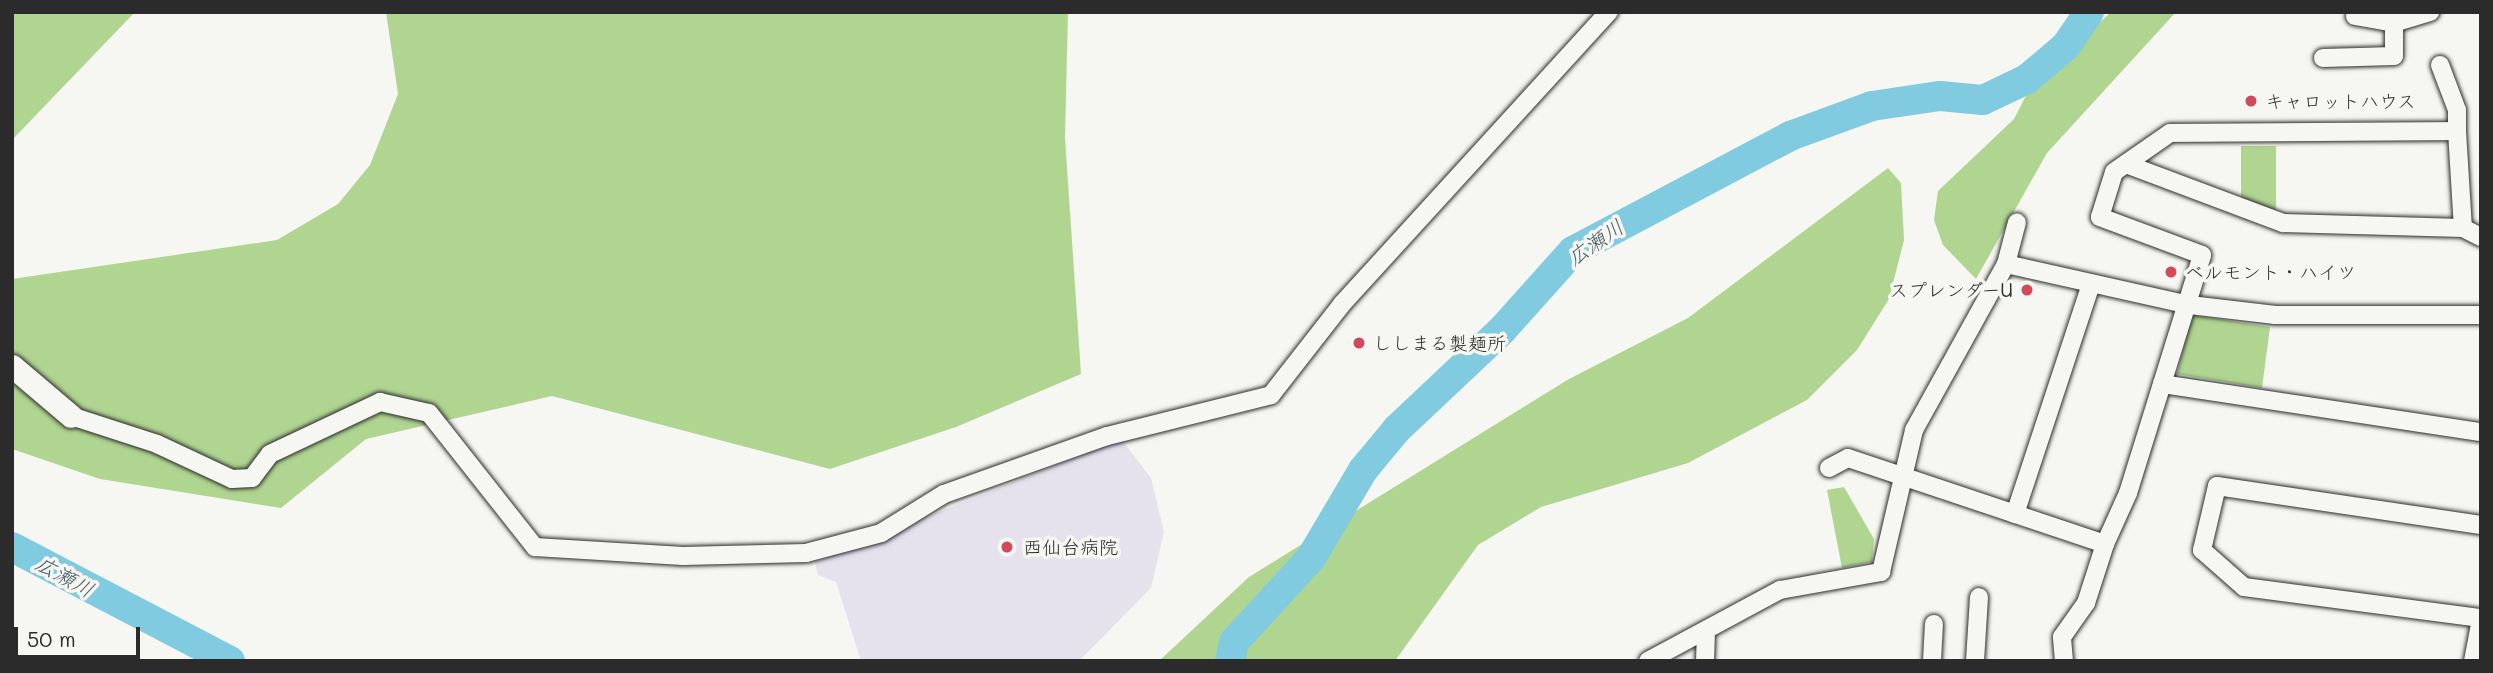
<!DOCTYPE html>
<meta charset="utf-8">
<style>
body{margin:0}
#map{position:relative;width:2493px;height:673px;overflow:hidden;background:#f6f6f2;font-family:Mali,"Klee One",sans-serif}
div>[style]{position:absolute}
[style*='--x']{left:calc(var(--x)*1px);top:calc(var(--y)*1px);width:calc(var(--w)*1px);rotate:calc(var(--a)*1deg)}
.built>*{inset:0;background:#e5e2ee}
.green>*{inset:0;background:#b0d591}
.river>*{height:30px;margin:-15px;padding:0 15px;transform-origin:15px;border-radius:15px;background:#81cbe1}
.roads{filter:drop-shadow(0 0 2px #2b2b2b) drop-shadow(0 0 2px #2b2b2b)}
.minor>*{height:18px;margin:-9px;padding:0 9px;transform-origin:9px;border-radius:9px;background:#f6f6f2}
.tertiary>*{height:23px;margin:-11.5px;padding:0 11.5px;transform-origin:11.5px;border-radius:11.5px;background:#f6f6f2}
.dots>*{width:19px;height:19px;translate:-50% -50%;box-sizing:border-box;border:4px solid #f6f6f2;border-radius:50%}
span{translate:-50% -50%;white-space:nowrap;text-align:center;line-height:1.15;-webkit-text-stroke:7px #f6f6f2;paint-order:stroke}
.poi-label{font-size:19px;color:#2b2b2b}
.left{translate:0 -50%;text-align:left}
.right{translate:-100% -50%;text-align:right}
.water-label{font-size:21px;color:#455b62;font-style:italic}
.frame{position:absolute;inset:0;border:14px solid #2b2b2b;pointer-events:none}
.scale{position:absolute;left:14px;top:627px;width:126px;height:32px;box-sizing:border-box;border:4px solid #2b2b2b;border-top:0;padding-left:9px;font-size:21px;line-height:24px;white-space:nowrap;color:#2b2b2b;-webkit-text-stroke:5px #f6f6f2;paint-order:stroke}
</style>
<div id="map">
<div class="built">
<i style="clip-path:polygon(1121px 439px,1151px 478px,1164px 532px,1151px 588px,1079px 661px,861px 661px,836px 582px,818px 575px,815px 562px)"></i>
</div>
<div class="green">
<i style="clip-path:polygon(12px 12px,135px 12px,12px 140px)"></i>
<i style="clip-path:polygon(386px 12px,1068px 12px,1065px 138px,1081px 374px,956px 427px,830px 469px,552px 396px,366px 439px,281px 508px,100px 479px,12px 449px,12px 279px,277px 240px,338px 204px,370px 165px,398px 94px)"></i>
<i style="clip-path:polygon(2111px 12px,2176px 12px,2047px 153px,1976px 279px,1943px 245px,1934px 220px,1938px 191px,2014px 119px,2031px 86px)"></i>
<i style="clip-path:polygon(2241px 146px,2276px 146px,2276px 213px,2241px 201px)"></i>
<i style="clip-path:polygon(1888px 168px,1901px 183px,1904px 240px,1889px 299px,1857px 350px,1807px 400px,1688px 463px,1541px 507px,1478px 545px,1395px 661px,1159px 661px,1249px 577px,1569px 379px,1688px 318px)"></i>
<i style="clip-path:polygon(2192px 315px,2270px 327px,2262px 388px,2177px 374px)"></i>
<i style="clip-path:polygon(1844px 487px,1874px 539px,1872px 562px,1842px 568px,1827px 490px)"></i>
</div>
<div class="river">
<i style="--x:12;--y:547;--w:246;--a:27.6"></i>
<i style="--x:1230;--y:661;--w:19;--a:-78"></i>
<i style="--x:1234;--y:642;--w:114;--a:-47.5"></i>
<i style="--x:1311;--y:558;--w:102;--a:-59.4"></i>
<i style="--x:1363;--y:470;--w:53;--a:-50.3"></i>
<i style="--x:1397;--y:429;--w:144;--a:-43.3"></i>
<i style="--x:1502;--y:330;--w:106;--a:-48.1"></i>
<i style="--x:1573;--y:251;--w:246;--a:-27.9"></i>
<i style="--x:1790;--y:136;--w:87;--a:-20.1"></i>
<i style="--x:1872;--y:106;--w:69;--a:-8.4"></i>
<i style="--x:1940;--y:96;--w:43;--a:5.3"></i>
<i style="--x:1983;--y:100;--w:49;--a:-25.5"></i>
<i style="--x:2027;--y:79;--w:51;--a:-40.2"></i>
<i style="--x:2066;--y:46;--w:41;--a:-55.9"></i>
</div>
<div class="roads">
<div class="minor">
<i style="--x:2355;--y:16;--w:40;--a:10"></i>
<i style="--x:2394;--y:23;--w:38;--a:-17"></i>
<i style="--x:2323;--y:58;--w:71;--a:-1.6"></i>
<i style="--x:2394;--y:56;--w:33;--a:-90"></i>
<i style="--x:2440;--y:65;--w:48;--a:69.3"></i>
<i style="--x:2457;--y:110;--w:21;--a:90"></i>
<i style="--x:2126;--y:164;--w:168;--a:20.6"></i>
<i style="--x:2283;--y:223;--w:180;--a:1.6"></i>
<i style="--x:2006;--y:264;--w:43;--a:-75.3"></i>
<i style="--x:2162;--y:384;--w:323;--a:8.6"></i>
<i style="--x:71;--y:416;--w:90;--a:18"></i>
<i style="--x:157;--y:444;--w:83;--a:25"></i>
<i style="--x:232;--y:479;--w:20;--a:-3"></i>
<i style="--x:252;--y:478;--w:30;--a:-53"></i>
<i style="--x:270;--y:454;--w:122;--a:-25.3"></i>
<i style="--x:380;--y:402;--w:50;--a:12.7"></i>
<i style="--x:429;--y:413;--w:171;--a:51.7"></i>
<i style="--x:535;--y:547;--w:148;--a:3.5"></i>
<i style="--x:683;--y:556;--w:123;--a:-1.4"></i>
<i style="--x:806;--y:553;--w:78;--a:-14.9"></i>
<i style="--x:881;--y:533;--w:74;--a:-31.8"></i>
<i style="--x:944;--y:494;--w:173;--a:-19.6"></i>
<i style="--x:1107;--y:436;--w:169;--a:-14"></i>
<i style="--x:1271;--y:395;--w:115;--a:-52"></i>
<i style="--x:1342;--y:304;--w:396;--a:-47.6"></i>
<i style="--x:1829;--y:468;--w:21;--a:-28"></i>
<i style="--x:1848;--y:458;--w:271;--a:18.5"></i>
<i style="--x:2105;--y:544;--w:56;--a:-65.7"></i>
<i style="--x:2128;--y:493;--w:249;--a:-72.7"></i>
<i style="--x:2202;--y:255;--w:109;--a:-159.6"></i>
<i style="--x:2100;--y:217;--w:47;--a:-72.7"></i>
<i style="--x:2114;--y:172;--w:68;--a:-34.9"></i>
<i style="--x:2170;--y:133;--w:287;--a:-0.4"></i>
<i style="--x:2457;--y:131;--w:97;--a:86.5"></i>
<i style="--x:2463;--y:228;--w:20;--a:27"></i>
<i style="--x:2015;--y:514;--w:242;--a:-71.7"></i>
<i style="--x:2481;--y:525;--w:267;--a:-171.6"></i>
<i style="--x:2217;--y:486;--w:66;--a:103.2"></i>
<i style="--x:2202;--y:550;--w:56;--a:41.4"></i>
<i style="--x:2244;--y:587;--w:239;--a:7.5"></i>
<i style="--x:1648;--y:661;--w:150;--a:-28.3"></i>
<i style="--x:1780;--y:590;--w:103;--a:-10.1"></i>
<i style="--x:1881;--y:572;--w:146;--a:-76.9"></i>
<i style="--x:1914;--y:430;--w:190;--a:-61"></i>
<i style="--x:2006;--y:264;--w:189;--a:12.6"></i>
<i style="--x:2190;--y:305;--w:86;--a:6.7"></i>
<i style="--x:2275;--y:315;--w:206;--a:0"></i>
<i style="--x:1705;--y:661;--w:31;--a:-88"></i>
<i style="--x:1932;--y:661;--w:37;--a:-87"></i>
<i style="--x:1975;--y:661;--w:64;--a:-86.4"></i>
<i style="--x:2064;--y:661;--w:24;--a:-95"></i>
<i style="--x:2062;--y:637;--w:42;--a:-54.8"></i>
<i style="--x:2086;--y:603;--w:62;--a:-72.1"></i>
<i style="--x:2473;--y:661;--w:43;--a:-79.2"></i>
</div>
<div class="tertiary">
<i style="--x:12;--y:366;--w:77;--a:40.3"></i>
</div>
</div>
<div class="dots">
<i style="left:2251px;top:101px;background:#d1495b"></i>
<i style="left:2171px;top:272px;background:#d1495b"></i>
<i style="left:2027px;top:290px;background:#d1495b"></i>
<i style="left:1359px;top:343px;background:#d1495b"></i>
<i style="left:1007px;top:547px;background:#d1495b"></i>
</div>
<div class="poi-label">
<span class="left" style="left:2265px;top:101px">キャロットハウス</span>
<span class="left" style="left:2185px;top:272px">ベルモント・ハイツ</span>
<span class="right" style="left:2013px;top:290px">スプレンダーU</span>
<span class="left" style="left:1373px;top:343px">ししまる製麺所</span>
<span class="left" style="left:1023px;top:547px">西仙台病院</span>
</div>
<div class="water-label">
<span style="left:1595px;top:242px;rotate:-35deg">広瀬川</span>
<span style="left:65px;top:576px;rotate:29deg">広瀬川</span>
</div>
<div class="frame"></div>
<div class="scale">50 m</div>
</div>
